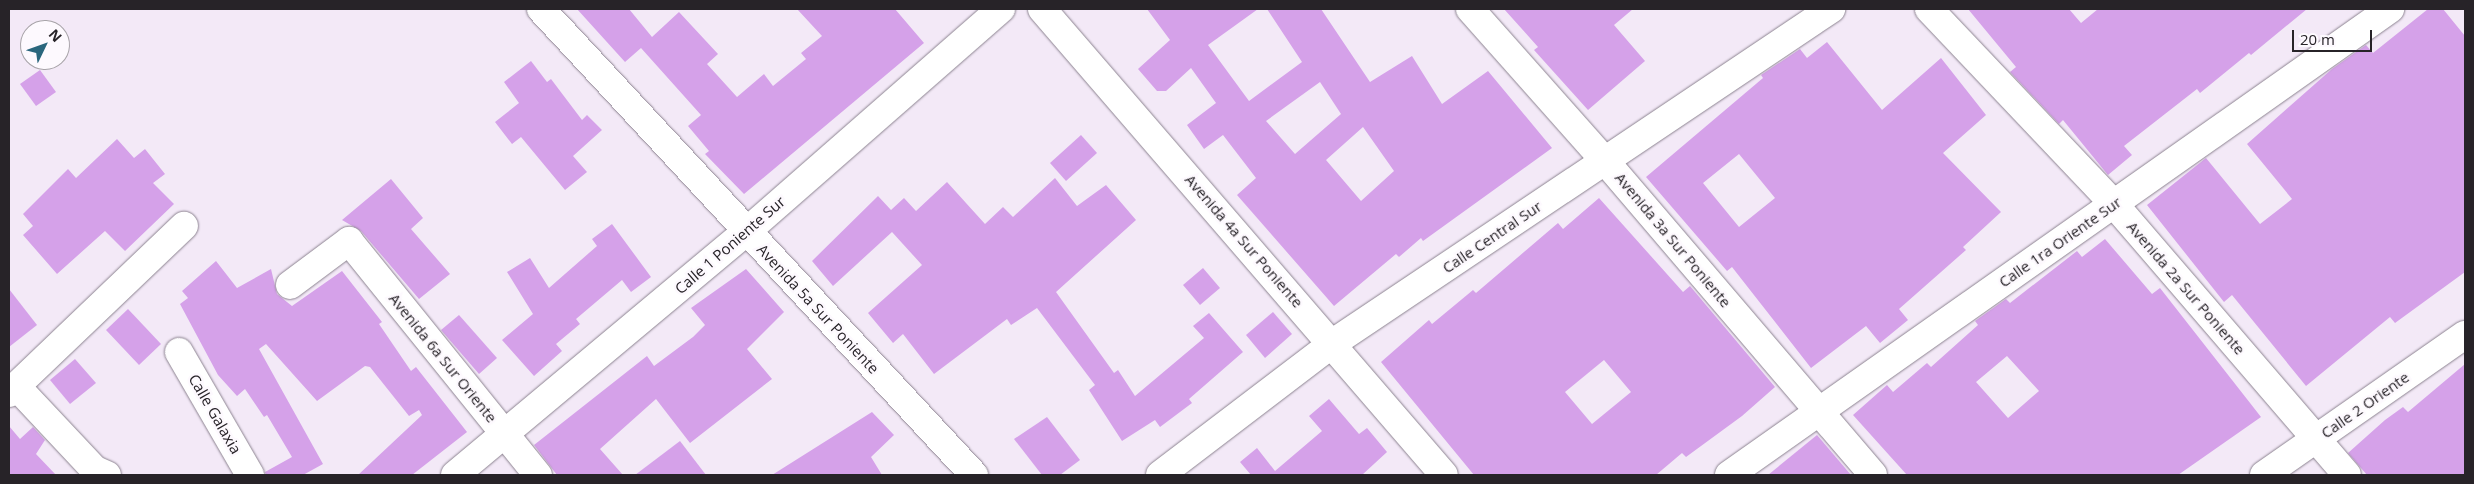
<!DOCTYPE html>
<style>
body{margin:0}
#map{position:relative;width:2474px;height:484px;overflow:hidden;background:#f3e9f7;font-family:"Open Sans",sans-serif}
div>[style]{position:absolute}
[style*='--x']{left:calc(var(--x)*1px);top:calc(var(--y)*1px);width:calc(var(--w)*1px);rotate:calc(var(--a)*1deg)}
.building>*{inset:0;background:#d5a1e9}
.roads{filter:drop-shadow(0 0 1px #8c8390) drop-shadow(0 0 1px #8c8390)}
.minor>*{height:28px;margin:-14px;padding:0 14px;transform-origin:14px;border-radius:14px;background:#fff}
.major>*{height:28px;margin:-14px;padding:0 14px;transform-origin:14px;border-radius:14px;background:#fff}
span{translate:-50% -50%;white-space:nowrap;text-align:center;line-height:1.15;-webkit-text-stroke:5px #fdf9fe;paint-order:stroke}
.street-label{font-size:15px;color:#272328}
.frame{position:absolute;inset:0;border:10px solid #272328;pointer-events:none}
.north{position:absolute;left:20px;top:20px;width:50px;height:50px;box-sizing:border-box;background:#fdf9fe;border:1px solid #a7a3a8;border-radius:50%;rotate:48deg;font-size:14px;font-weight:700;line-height:20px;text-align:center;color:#272328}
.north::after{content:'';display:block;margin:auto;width:18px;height:22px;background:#2a667d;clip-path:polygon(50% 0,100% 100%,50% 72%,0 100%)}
.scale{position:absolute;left:2292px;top:30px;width:80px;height:22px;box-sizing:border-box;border:2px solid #272328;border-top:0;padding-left:6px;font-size:15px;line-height:18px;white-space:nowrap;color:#272328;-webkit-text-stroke:4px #fdf9fe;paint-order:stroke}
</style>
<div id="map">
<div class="building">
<i style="clip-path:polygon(577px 9px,629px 9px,652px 37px,679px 12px,718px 54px,707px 64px,737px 97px,764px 74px,773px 86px,806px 59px,801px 53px,822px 36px,797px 9px,895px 9px,924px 43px,744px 194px,705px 154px,709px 151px,688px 126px,701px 115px,641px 48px,625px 62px)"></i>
<i style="clip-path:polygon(evenodd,1147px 9px,1258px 9px,1208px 45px,1249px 101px,1302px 62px,1267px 9px,1321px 9px,1370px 82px,1412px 56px,1442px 104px,1488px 71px,1552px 148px,1423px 241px,1421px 238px,1399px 257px,1396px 254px,1334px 306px,1237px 195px,1256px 178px,1223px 135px,1204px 149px,1187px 125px,1216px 103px,1191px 68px,1166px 91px,1157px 91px,1138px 69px,1170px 40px,1147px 9px,1320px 82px,1341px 114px,1295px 154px,1266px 121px,1320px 82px,1147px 9px,1363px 127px,1394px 171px,1361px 201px,1326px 160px,1363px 127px)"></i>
<i style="clip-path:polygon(1504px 9px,1633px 9px,1614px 25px,1645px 61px,1588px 110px,1534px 50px,1538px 47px)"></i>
<i style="clip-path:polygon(1968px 9px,2069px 9px,2081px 23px,2098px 9px,2307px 9px,2251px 55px,2249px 53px,2200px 93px,2197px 89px,2124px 146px,2132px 155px,2108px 175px,2063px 120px,2059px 124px,2010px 72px,2016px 67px)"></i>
<i style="clip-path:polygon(2428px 9px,2443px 9px,2465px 36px,2465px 272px,2395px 323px,2390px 317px,2306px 386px,2232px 295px,2224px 302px,2147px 205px,2206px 158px,2260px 224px,2292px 199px,2247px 144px,2332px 69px,2366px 45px,2373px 53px)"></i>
<i style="clip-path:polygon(evenodd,1827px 42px,1882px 110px,1941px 58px,1986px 115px,1943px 153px,2001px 212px,1963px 247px,1966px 250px,1899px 309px,1908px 320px,1880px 343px,1866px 326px,1811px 368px,1732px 267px,1727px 271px,1646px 177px,1763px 78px,1761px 75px,1800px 49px,1807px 58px,1827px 42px,1739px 154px,1775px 198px,1739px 227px,1703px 183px,1739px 154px)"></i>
<i style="clip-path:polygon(531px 61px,547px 82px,551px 79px,582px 120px,587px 115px,602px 130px,573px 156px,587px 172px,565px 190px,521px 137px,512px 144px,495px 122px,519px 103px,504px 82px)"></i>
<i style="clip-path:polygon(40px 70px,56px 92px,36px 106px,20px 84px)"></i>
<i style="clip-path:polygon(1081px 135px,1097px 153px,1066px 181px,1050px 163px)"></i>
<i style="clip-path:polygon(117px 139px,134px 158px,145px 149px,165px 174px,153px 183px,174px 204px,125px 251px,105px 231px,57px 274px,23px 235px,33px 226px,23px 214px,68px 169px,76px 178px)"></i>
<i style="clip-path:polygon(1055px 178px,1077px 206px,1106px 185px,1136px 220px,1056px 292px,1114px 373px,1118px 370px,1135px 396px,1204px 338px,1193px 326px,1209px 313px,1243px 352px,1189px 399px,1192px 403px,1160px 427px,1155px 420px,1122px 441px,1089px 390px,1095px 385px,1037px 308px,1011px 325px,1007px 319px,934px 374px,903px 334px,893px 343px,868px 313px,922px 265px,892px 232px,833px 286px,812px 261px,878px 196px,891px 210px,904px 198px,916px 211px,947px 182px,985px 224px,1003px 207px,1013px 217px)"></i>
<i style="clip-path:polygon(391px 179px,423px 218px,411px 229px,450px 274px,419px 299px,361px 231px,342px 220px)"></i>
<i style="clip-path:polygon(evenodd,1599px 198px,1683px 292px,1690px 286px,1775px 387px,1742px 416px,1686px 457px,1682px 453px,1656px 475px,1474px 475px,1381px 362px,1429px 320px,1432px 324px,1473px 290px,1476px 293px,1558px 223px,1563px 229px,1599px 198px,1604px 360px,1631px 392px,1592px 424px,1565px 392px,1604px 360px)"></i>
<i style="clip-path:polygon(612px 224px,651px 277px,631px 292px,622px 280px,576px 319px,580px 324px,556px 344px,562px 351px,534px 376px,502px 340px,533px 314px,507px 272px,530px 258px,549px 288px,597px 246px,592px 239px)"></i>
<i style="clip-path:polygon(evenodd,2105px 239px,2152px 294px,2160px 288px,2261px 417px,2178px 475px,1907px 475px,1853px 415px,1887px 385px,1893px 392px,1927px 363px,1931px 367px,1978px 325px,1975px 321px,2006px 299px,2010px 303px,2077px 251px,2082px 257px,2105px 239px,2007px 356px,2039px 391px,2008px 418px,1976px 382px,2007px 356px)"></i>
<i style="clip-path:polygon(216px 261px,237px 288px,271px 269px,277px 294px,292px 306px,342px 271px,382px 322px,379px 324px,411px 371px,416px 367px,467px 432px,412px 475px,358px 475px,422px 415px,419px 410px,409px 416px,370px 367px,365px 366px,317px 401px,266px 344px,259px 349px,323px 464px,303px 475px,266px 475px,265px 472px,292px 457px,267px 415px,264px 417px,245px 389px,237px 396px,218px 375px,180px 304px,188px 298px,182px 291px)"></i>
<i style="clip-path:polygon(1203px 268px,1220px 288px,1200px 305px,1183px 285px)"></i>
<i style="clip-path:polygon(746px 269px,784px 312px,747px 349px,772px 379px,690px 443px,656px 399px,600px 449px,623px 475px,557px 475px,534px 445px,647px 356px,654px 366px,693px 337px,705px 325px,691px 308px)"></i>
<i style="clip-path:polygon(9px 289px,37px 325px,9px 347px)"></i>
<i style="clip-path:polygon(128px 309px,161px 344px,139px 365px,106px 330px)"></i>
<i style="clip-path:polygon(1273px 312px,1292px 334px,1265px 358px,1246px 335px)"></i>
<i style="clip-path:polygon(459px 315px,497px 358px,479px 374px,441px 330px)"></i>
<i style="clip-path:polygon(75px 359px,96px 383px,70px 404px,50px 380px)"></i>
<i style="clip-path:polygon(2465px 364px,2465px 475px,2367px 475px,2348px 453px,2385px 420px,2403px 407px,2408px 412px)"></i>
<i style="clip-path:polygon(1329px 399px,1359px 434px,1367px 428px,1387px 452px,1362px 475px,1251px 475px,1240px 462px,1257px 448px,1275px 471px,1322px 431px,1309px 416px)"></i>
<i style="clip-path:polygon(872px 412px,894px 435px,871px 457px,882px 475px,772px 475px)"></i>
<i style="clip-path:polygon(1047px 417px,1080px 460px,1060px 475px,1042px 475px,1014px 439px)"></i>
<i style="clip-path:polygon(9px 426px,20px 439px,33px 427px,45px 440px,36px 454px,56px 475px,9px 475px)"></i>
<i style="clip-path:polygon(1817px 435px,1851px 475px,1768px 475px)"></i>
<i style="clip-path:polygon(680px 441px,706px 475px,635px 475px)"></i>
</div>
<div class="roads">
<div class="minor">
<i style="--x:541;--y:9;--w:636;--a:47.1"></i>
<i style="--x:1042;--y:9;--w:615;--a:49.22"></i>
<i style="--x:1470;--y:9;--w:205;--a:48.4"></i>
<i style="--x:1606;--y:162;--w:411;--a:49.5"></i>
<i style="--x:1929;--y:9;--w:269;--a:46.5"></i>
<i style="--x:2114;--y:204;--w:357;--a:49.3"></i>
<i style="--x:290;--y:285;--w:74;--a:-36.7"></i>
<i style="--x:349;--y:241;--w:301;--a:51.1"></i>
<i style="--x:179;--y:352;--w:142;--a:60"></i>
<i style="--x:16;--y:386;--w:115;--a:46.8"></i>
<i style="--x:95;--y:470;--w:13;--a:23"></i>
<i style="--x:9;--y:393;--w:242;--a:-43.7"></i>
<i style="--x:455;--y:475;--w:379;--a:-39.9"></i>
<i style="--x:746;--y:232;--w:339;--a:-41.2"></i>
<i style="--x:1160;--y:475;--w:218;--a:-37.3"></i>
<i style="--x:1333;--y:343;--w:600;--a:-33.85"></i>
<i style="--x:1729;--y:475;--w:809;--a:-35.18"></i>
</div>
<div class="major">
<i style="--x:2264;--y:475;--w:245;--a:-34.9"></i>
</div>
</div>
<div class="street-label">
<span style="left:1492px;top:237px;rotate:-34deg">Calle Central Sur</span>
<span style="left:1673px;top:240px;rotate:50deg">Avenida 3a Sur Poniente</span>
<span style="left:1244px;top:241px;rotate:49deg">Avenida 4a Sur Poniente</span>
<span style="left:2060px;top:242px;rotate:-35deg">Calle 1ra Oriente Sur</span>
<span style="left:730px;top:245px;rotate:-41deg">Calle 1 Poniente Sur</span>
<span style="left:2186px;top:288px;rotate:49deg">Avenida 2a Sur Poniente</span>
<span style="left:818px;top:309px;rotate:47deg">Avenida 5a Sur Poniente</span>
<span style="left:443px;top:358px;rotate:51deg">Avenida 6a Sur Oriente</span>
<span style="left:2365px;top:405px;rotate:-35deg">Calle 2 Oriente</span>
<span style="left:215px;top:414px;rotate:60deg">Calle Galaxia</span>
</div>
<div class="frame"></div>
<div class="north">N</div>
<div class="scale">20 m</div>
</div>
